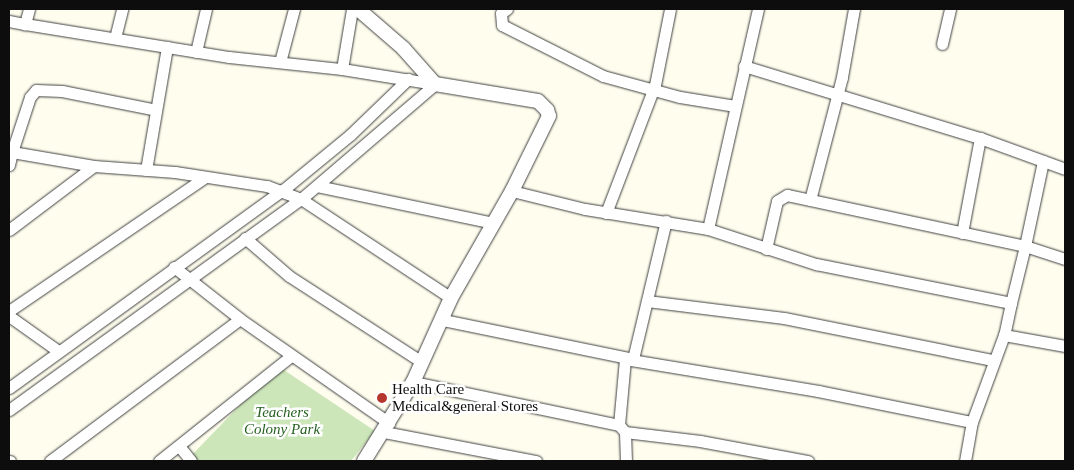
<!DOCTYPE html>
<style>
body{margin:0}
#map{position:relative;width:1074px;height:470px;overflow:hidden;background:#fefdee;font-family:"Times New Roman",serif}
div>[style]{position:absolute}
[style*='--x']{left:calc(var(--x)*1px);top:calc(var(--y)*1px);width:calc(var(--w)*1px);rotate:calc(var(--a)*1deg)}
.green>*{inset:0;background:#cce6ba}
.roads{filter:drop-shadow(0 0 1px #404040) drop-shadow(0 0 1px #404040)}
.minor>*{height:11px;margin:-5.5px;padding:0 5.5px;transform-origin:5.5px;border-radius:5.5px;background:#fff}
.tertiary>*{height:14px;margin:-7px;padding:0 7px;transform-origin:7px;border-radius:7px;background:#fff}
.dots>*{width:14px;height:14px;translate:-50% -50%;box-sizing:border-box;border:2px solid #fff;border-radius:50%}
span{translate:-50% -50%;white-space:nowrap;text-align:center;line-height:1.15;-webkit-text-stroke:5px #fff;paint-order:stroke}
.poi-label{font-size:15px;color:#0d0d0d}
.left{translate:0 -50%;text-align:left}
.park-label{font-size:15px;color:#276121;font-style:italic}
.frame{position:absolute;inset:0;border:10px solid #0d0d0d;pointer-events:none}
</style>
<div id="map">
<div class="green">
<i style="clip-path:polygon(278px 366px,375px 431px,351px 461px,186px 461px)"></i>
</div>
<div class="roads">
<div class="minor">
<i style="--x:29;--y:9;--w:16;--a:105"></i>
<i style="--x:25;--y:24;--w:207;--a:9.2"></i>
<i style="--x:229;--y:57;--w:114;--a:6.1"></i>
<i style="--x:342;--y:69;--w:94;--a:9.2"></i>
<i style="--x:507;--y:9;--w:7;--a:146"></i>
<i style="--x:501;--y:13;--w:12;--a:85"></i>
<i style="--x:502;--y:25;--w:113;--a:26.8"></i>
<i style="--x:603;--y:76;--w:80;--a:15.3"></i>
<i style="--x:680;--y:97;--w:56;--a:9.3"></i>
<i style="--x:9;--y:21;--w:16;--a:11"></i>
<i style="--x:115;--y:38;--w:30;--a:-76"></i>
<i style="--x:942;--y:44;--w:36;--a:-77"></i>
<i style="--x:196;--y:52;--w:44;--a:-76.9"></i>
<i style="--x:280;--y:62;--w:55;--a:-75.2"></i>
<i style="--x:744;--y:66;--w:247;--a:17"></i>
<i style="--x:980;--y:138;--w:90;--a:20"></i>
<i style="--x:342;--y:69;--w:61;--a:-80.5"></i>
<i style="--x:12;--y:152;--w:58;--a:-71.9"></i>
<i style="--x:30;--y:97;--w:9;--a:-49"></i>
<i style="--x:36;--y:90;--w:26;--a:2"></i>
<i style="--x:62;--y:91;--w:96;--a:11.4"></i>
<i style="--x:9;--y:165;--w:13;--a:-77"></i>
<i style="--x:12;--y:152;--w:83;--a:9.7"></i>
<i style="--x:146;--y:170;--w:125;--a:-80.3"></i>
<i style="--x:317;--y:186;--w:181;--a:11.8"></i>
<i style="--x:512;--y:191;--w:75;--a:13.9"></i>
<i style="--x:585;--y:209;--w:125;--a:9.2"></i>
<i style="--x:708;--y:229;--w:114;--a:18"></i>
<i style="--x:816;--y:264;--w:199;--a:11.3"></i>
<i style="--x:1011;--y:303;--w:33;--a:102"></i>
<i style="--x:810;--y:200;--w:127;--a:-75.4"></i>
<i style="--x:842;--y:77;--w:69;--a:-80"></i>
<i style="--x:606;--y:213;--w:137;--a:-69.1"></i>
<i style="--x:655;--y:85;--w:77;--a:-78.8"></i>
<i style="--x:708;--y:229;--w:226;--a:-77.2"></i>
<i style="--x:9;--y:230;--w:106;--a:-37"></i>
<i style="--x:94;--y:166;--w:81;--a:4.2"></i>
<i style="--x:175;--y:172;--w:93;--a:8.7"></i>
<i style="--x:267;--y:186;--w:36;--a:21"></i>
<i style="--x:301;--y:199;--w:180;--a:33.4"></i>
<i style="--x:962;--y:233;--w:97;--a:-79.3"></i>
<i style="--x:245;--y:238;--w:58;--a:40.8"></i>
<i style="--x:289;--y:276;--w:158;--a:32.9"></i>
<i style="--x:766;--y:249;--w:49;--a:-77.1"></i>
<i style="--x:777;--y:201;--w:12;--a:-31"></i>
<i style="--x:787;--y:195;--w:243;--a:12.1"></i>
<i style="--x:1025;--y:246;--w:87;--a:-78"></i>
<i style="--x:174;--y:267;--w:84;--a:38.2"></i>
<i style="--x:240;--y:319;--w:182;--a:34.9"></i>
<i style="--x:647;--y:301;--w:138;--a:7.1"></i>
<i style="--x:784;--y:318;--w:213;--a:11.4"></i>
<i style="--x:1011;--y:303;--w:59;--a:-76.2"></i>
<i style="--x:1025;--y:246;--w:42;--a:18"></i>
<i style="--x:9;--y:311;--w:236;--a:-34.3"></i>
<i style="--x:9;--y:316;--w:60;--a:35.5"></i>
<i style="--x:443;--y:320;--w:194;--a:11.6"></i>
<i style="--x:633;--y:359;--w:142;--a:-76.6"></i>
<i style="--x:413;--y:382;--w:210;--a:11.8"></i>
<i style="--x:9;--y:388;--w:338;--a:-35.9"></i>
<i style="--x:283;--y:190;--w:87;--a:-39.4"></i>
<i style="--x:350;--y:135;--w:81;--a:-44"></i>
<i style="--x:9;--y:410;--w:360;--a:-35.9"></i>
<i style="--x:301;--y:199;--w:177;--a:-40.6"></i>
<i style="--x:384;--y:432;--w:155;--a:10.8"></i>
<i style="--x:625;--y:432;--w:9;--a:-131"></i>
<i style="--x:619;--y:425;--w:66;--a:-84.8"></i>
<i style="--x:625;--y:359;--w:196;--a:9.4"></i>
<i style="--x:818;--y:391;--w:157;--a:11.4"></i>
<i style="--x:179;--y:446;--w:19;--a:51"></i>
<i style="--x:9;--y:461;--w:1;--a:0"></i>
<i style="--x:50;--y:461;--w:237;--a:-36.8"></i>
<i style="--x:159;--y:461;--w:169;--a:-38.5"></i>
<i style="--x:626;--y:461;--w:29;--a:-92"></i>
<i style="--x:625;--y:432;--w:76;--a:6.8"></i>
<i style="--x:700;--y:441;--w:110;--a:10.5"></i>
<i style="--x:965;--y:461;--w:40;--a:-80"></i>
<i style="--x:972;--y:422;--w:93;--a:-69.8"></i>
<i style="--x:1004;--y:335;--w:62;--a:10.2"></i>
</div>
<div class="tertiary">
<i style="--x:358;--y:9;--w:60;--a:40.9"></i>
<i style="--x:403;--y:48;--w:48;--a:48.4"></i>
<i style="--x:435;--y:84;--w:104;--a:9.4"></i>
<i style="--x:538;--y:101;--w:13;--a:45"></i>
<i style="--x:547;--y:110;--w:6;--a:72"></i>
<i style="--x:549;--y:116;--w:84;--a:116.3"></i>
<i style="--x:512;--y:191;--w:123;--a:119.7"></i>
<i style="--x:451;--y:298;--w:92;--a:114.3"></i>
<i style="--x:413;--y:382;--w:93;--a:121.8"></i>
</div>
</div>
<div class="dots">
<i style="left:382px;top:398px;background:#b5362d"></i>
</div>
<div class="poi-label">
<span class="left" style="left:392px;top:398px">Health Care<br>Medical&amp;general Stores</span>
</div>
<div class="park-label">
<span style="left:282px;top:421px">Teachers<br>Colony Park</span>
</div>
<div class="frame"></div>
</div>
